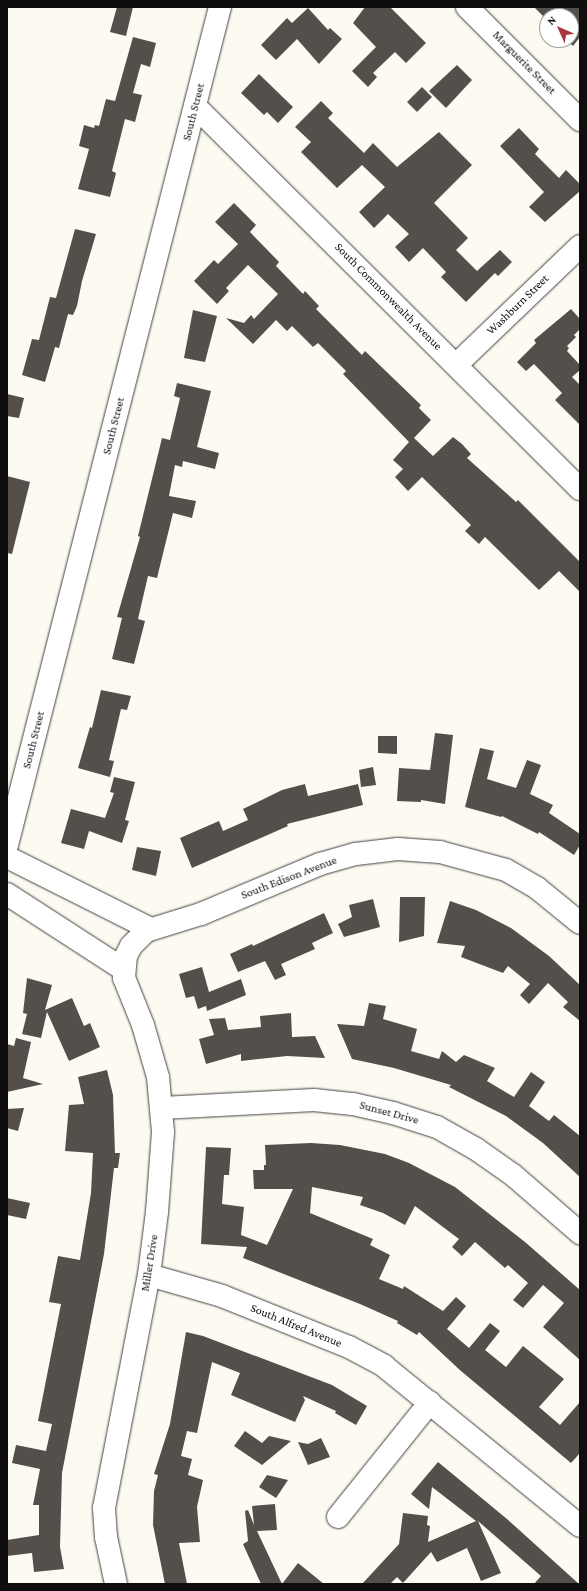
<!DOCTYPE html>
<style>
body{margin:0}
#map{position:relative;width:587px;height:1591px;overflow:hidden;background:#fdfbf1;font-family:"Crimson Pro",serif}
div>[style]{position:absolute}
[style*='--x']{left:calc(var(--x)*1px);top:calc(var(--y)*1px);width:calc(var(--w)*1px);rotate:calc(var(--a)*1deg)}
.building>*{inset:0;background:#554f4c}
.roads{filter:drop-shadow(0 0 1px #414141) drop-shadow(0 0 1px #414141)}
.minor>*{height:22px;margin:-11px;padding:0 11px;transform-origin:11px;border-radius:11px;background:#fff}
span{translate:-50% -50%;white-space:nowrap;text-align:center;line-height:1.15;-webkit-text-stroke:4px #fff;paint-order:stroke}
.street-label{font-size:12px;color:#0e0e0e}
.frame{position:absolute;inset:0;border:8px solid #0e0e0e;pointer-events:none}
.north{position:absolute;left:539px;top:8px;width:40px;height:40px;box-sizing:border-box;background:#fff;border:1px solid #9f9f9f;border-radius:50%;rotate:315deg;font-size:11px;font-weight:700;line-height:16px;text-align:center;color:#0e0e0e}
.north::after{content:'';display:block;margin:auto;width:14px;height:18px;background:#ad373e;clip-path:polygon(50% 0,100% 100%,50% 72%,0 100%)}
</style>
<div id="map">
<div class="building">
<i style="clip-path:polygon(117px 7px,133px 7px,126px 36px,110px 32px)"></i>
<i style="clip-path:polygon(365px 7px,390px 7px,426px 43px,406px 63px,395px 52px,373px 73px,377px 77px,368px 87px,352px 71px,376px 47px,353px 23px)"></i>
<i style="clip-path:polygon(534px 7px,580px 7px,580px 37px,573px 46px,567px 40px,571px 40px,571px 16px,547px 16px,547px 20px)"></i>
<i style="clip-path:polygon(308px 8px,328px 30px,330px 28px,342px 39px,319px 64px,297px 39px,276px 60px,261px 45px,287px 18px,292px 23px)"></i>
<i style="clip-path:polygon(133px 37px,156px 43px,150px 67px,141px 64px,133px 93px,142px 95px,135px 122px,125px 119px,112px 171px,116px 173px,110px 197px,78px 189px,89px 149px,79px 146px,84px 125px,94px 128px,95px 125px,99px 126px,106px 99px,115px 101px)"></i>
<i style="clip-path:polygon(457px 65px,472px 80px,446px 108px,429px 91px)"></i>
<i style="clip-path:polygon(259px 74px,293px 107px,278px 123px,267px 112px,264px 115px,241px 93px)"></i>
<i style="clip-path:polygon(422px 87px,432px 97px,417px 112px,407px 102px)"></i>
<i style="clip-path:polygon(321px 101px,333px 113px,328px 118px,364px 153px,373px 143px,397px 167px,439px 132px,472px 165px,434px 203px,468px 238px,456px 250px,477px 271px,500px 250px,512px 262px,498px 276px,495px 273px,466px 302px,441px 277px,446px 272px,423px 248px,409px 262px,395px 247px,409px 234px,388px 214px,374px 228px,359px 212px,385px 187px,362px 165px,337px 188px,301px 152px,311px 142px,295px 127px)"></i>
<i style="clip-path:polygon(519px 128px,539px 149px,535px 154px,559px 178px,566px 170px,580px 184px,580px 191px,545px 222px,529px 207px,544px 192px,500px 146px)"></i>
<i style="clip-path:polygon(234px 203px,256px 225px,250px 232px,279px 262px,276px 266px,303px 294px,305px 291px,319px 306px,316px 309px,362px 355px,365px 351px,421px 405px,419px 408px,431px 420px,414px 438px,433px 456px,453px 437px,462px 444px,471px 454px,467px 458px,516px 502px,518px 500px,580px 562px,580px 592px,559px 571px,539px 590px,485px 537px,479px 544px,465px 531px,471px 525px,422px 477px,408px 491px,395px 477px,403px 469px,393px 460px,409px 442px,343px 374px,346px 371px,318px 343px,313px 347px,292px 326px,287px 331px,276px 320px,253px 344px,226px 318px,244px 323px,251px 315px,254px 319px,278px 294px,248px 265px,226px 288px,229px 291px,217px 304px,194px 281px,214px 260px,218px 264px,238px 244px,215px 222px)"></i>
<i style="clip-path:polygon(75px 229px,96px 234px,82px 281px,77px 306px,73px 315px,68px 314px,59px 348px,55px 347px,45px 382px,22px 375px,32px 339px,39px 340px,50px 297px,56px 298px)"></i>
<i style="clip-path:polygon(571px 309px,580px 319px,580px 329px,574px 335px,576px 337px,567px 346px,569px 348px,567px 351px,580px 365px,580px 370px,572px 377px,580px 385px,580px 425px,555px 400px,562px 393px,534px 364px,526px 371px,517px 362px,536px 343px,534px 340px)"></i>
<i style="clip-path:polygon(193px 310px,217px 316px,205px 362px,184px 358px)"></i>
<i style="clip-path:polygon(177px 383px,211px 391px,197px 447px,219px 453px,215px 469px,183px 461px,182px 467px,175px 465px,169px 496px,196px 501px,192px 518px,173px 513px,157px 578px,148px 576px,138px 619px,145px 621px,134px 664px,112px 659px,122px 618px,117px 617px,140px 537px,138px 536px,162px 438px,170px 440px,180px 398px,174px 396px)"></i>
<i style="clip-path:polygon(7px 394px,24px 398px,19px 418px,7px 416px)"></i>
<i style="clip-path:polygon(7px 476px,30px 482px,12px 554px,7px 553px)"></i>
<i style="clip-path:polygon(101px 690px,131px 696px,127px 710px,121px 709px,109px 760px,114px 761px,110px 777px,78px 768px,90px 727px,92px 728px)"></i>
<i style="clip-path:polygon(435px 733px,453px 735px,445px 804px,421px 800px,421px 802px,397px 801px,399px 768px,430px 770px)"></i>
<i style="clip-path:polygon(378px 736px,397px 736px,397px 754px,378px 753px)"></i>
<i style="clip-path:polygon(480px 748px,494px 751px,487px 779px,516px 788px,527px 760px,541px 765px,530px 794px,553px 805px,549px 813px,580px 834px,580px 845px,574px 855px,539px 832px,538px 834px,502px 816px,501px 817px,465px 807px)"></i>
<i style="clip-path:polygon(373px 767px,376px 785px,361px 787px,359px 770px)"></i>
<i style="clip-path:polygon(114px 777px,135px 782px,125px 820px,129px 821px,122px 843px,89px 831px,84px 849px,61px 843px,71px 809px,105px 818px,114px 793px,110px 792px)"></i>
<i style="clip-path:polygon(305px 784px,308px 796px,358px 784px,363px 805px,287px 824px,288px 826px,192px 868px,180px 838px,219px 821px,223px 831px,248px 820px,243px 809px,282px 790px)"></i>
<i style="clip-path:polygon(137px 847px,161px 851px,156px 876px,132px 870px)"></i>
<i style="clip-path:polygon(400px 897px,425px 897px,424px 936px,399px 942px)"></i>
<i style="clip-path:polygon(373px 899px,380px 927px,344px 937px,338px 924px,352px 917px,349px 905px)"></i>
<i style="clip-path:polygon(450px 901px,476px 910px,511px 928px,549px 956px,580px 985px,580px 1021px,563px 1007px,568px 1002px,548px 983px,529px 1004px,520px 995px,530px 984px,508px 966px,503px 973px,461px 957px,465px 946px,437px 943px)"></i>
<i style="clip-path:polygon(324px 913px,333px 933px,312px 943px,315px 949px,281px 964px,286px 975px,275px 980px,265px 961px,238px 972px,230px 954px,252px 944px,253px 946px)"></i>
<i style="clip-path:polygon(202px 967px,209px 992px,241px 979px,246px 995px,207px 1011px,206px 1006px,198px 1009px,194px 996px,186px 998px,179px 974px)"></i>
<i style="clip-path:polygon(27px 978px,52px 985px,45px 1010px,72px 998px,84px 1026px,90px 1023px,100px 1047px,69px 1061px,47px 1012px,41px 1038px,22px 1034px,27px 1014px,23px 1013px)"></i>
<i style="clip-path:polygon(369px 1003px,386px 1006px,383px 1019px,417px 1029px,411px 1051px,439px 1059px,442px 1051px,456px 1062px,464px 1055px,495px 1068px,487px 1081px,514px 1097px,531px 1072px,545px 1082px,529px 1106px,549px 1121px,554px 1115px,580px 1136px,580px 1177px,543px 1143px,506px 1116px,449px 1087px,451px 1085px,394px 1068px,352px 1059px,337px 1024px,364px 1026px)"></i>
<i style="clip-path:polygon(291px 1013px,292px 1037px,315px 1036px,325px 1058px,287px 1056px,241px 1061px,241px 1054px,206px 1064px,199px 1039px,214px 1035px,209px 1019px,225px 1018px,228px 1030px,261px 1027px,260px 1016px)"></i>
<i style="clip-path:polygon(16px 1038px,31px 1042px,23px 1078px,43px 1084px,7px 1092px,7px 1044px,14px 1046px)"></i>
<i style="clip-path:polygon(107px 1070px,113px 1095px,115px 1153px,120px 1153px,118px 1168px,114px 1168px,104px 1254px,62px 1473px,60px 1547px,64px 1569px,34px 1572px,32px 1553px,7px 1556px,7px 1540px,39px 1535px,39px 1505px,33px 1505px,40px 1469px,12px 1463px,16px 1445px,46px 1451px,52px 1424px,38px 1421px,61px 1304px,49px 1302px,58px 1256px,80px 1260px,91px 1193px,93px 1153px,65px 1151px,69px 1105px,84px 1104px,78px 1077px)"></i>
<i style="clip-path:polygon(24px 1108px,18px 1131px,7px 1128px,7px 1109px)"></i>
<i style="clip-path:polygon(311px 1143px,340px 1145px,385px 1154px,409px 1163px,455px 1187px,525px 1242px,580px 1290px,580px 1360px,543px 1327px,564px 1303px,543px 1285px,523px 1308px,513px 1300px,528px 1283px,508px 1265px,505px 1268px,475px 1242px,462px 1256px,452px 1247px,459px 1239px,415px 1206px,405px 1225px,383px 1213px,360px 1205px,363px 1197px,312px 1187px,310px 1213px,373px 1239px,370px 1245px,390px 1255px,379px 1279px,403px 1289px,404px 1286px,443px 1311px,456px 1297px,466px 1306px,447px 1329px,469px 1348px,490px 1323px,500px 1331px,485px 1350px,506px 1367px,523px 1346px,564px 1379px,539px 1407px,560px 1425px,580px 1402px,580px 1453px,571px 1463px,461px 1371px,419px 1332px,417px 1335px,397px 1323px,398px 1321px,360px 1304px,243px 1258px,247px 1247px,201px 1244px,206px 1147px,231px 1148px,229px 1175px,224px 1175px,222px 1204px,244px 1207px,241px 1235px,267px 1245px,293px 1189px,254px 1189px,253px 1170px,264px 1170px,264px 1165px,266px 1165px,265px 1145px)"></i>
<i style="clip-path:polygon(7px 1198px,30px 1203px,26px 1219px,7px 1215px)"></i>
<i style="clip-path:polygon(186px 1332px,203px 1336px,332px 1385px,367px 1406px,356px 1425px,335px 1413px,336px 1411px,303px 1396px,305px 1400px,295px 1422px,231px 1395px,240px 1373px,212px 1362px,197px 1433px,187px 1431px,181px 1456px,192px 1459px,188px 1475px,203px 1480px,197px 1507px,200px 1542px,179px 1543px,187px 1584px,165px 1584px,153px 1525px,154px 1491px,158px 1475px,154px 1474px,170px 1424px)"></i>
<i style="clip-path:polygon(245px 1431px,262px 1443px,269px 1436px,291px 1441px,262px 1465px,234px 1446px)"></i>
<i style="clip-path:polygon(321px 1438px,330px 1457px,308px 1465px,298px 1442px,308px 1444px)"></i>
<i style="clip-path:polygon(438px 1462px,507px 1519px,579px 1584px,534px 1584px,541px 1576px,478px 1521px,501px 1573px,481px 1581px,467px 1548px,437px 1562px,431px 1552px,403px 1583px,397px 1577px,390px 1584px,362px 1584px,399px 1544px,403px 1513px,428px 1516px,427px 1525px,430px 1526px,428px 1542px,476px 1521px,432px 1487px,429px 1509px,411px 1494px)"></i>
<i style="clip-path:polygon(267px 1475px,288px 1480px,276px 1498px,259px 1487px)"></i>
<i style="clip-path:polygon(275px 1504px,277px 1530px,257px 1531px,282px 1584px,298px 1563px,324px 1584px,261px 1584px,243px 1544px,248px 1541px,245px 1511px,248px 1510px,254px 1525px,252px 1506px)"></i>
</div>
<div class="roads">
<div class="minor">
<i style="--x:467;--y:7;--w:160;--a:45"></i>
<i style="--x:195;--y:106;--w:543;--a:44.85"></i>
<i style="--x:456;--y:365;--w:172;--a:-43.8"></i>
<i style="--x:7;--y:845;--w:865;--a:-75.74"></i>
<i style="--x:7;--y:857;--w:161;--a:26.6"></i>
<i style="--x:7;--y:894;--w:138;--a:32.9"></i>
<i style="--x:162;--y:1108;--w:152;--a:-3"></i>
<i style="--x:314;--y:1100;--w:39;--a:6"></i>
<i style="--x:353;--y:1104;--w:41;--a:12.7"></i>
<i style="--x:393;--y:1113;--w:46;--a:17.7"></i>
<i style="--x:437;--y:1127;--w:45;--a:29.4"></i>
<i style="--x:476;--y:1149;--w:45;--a:35.1"></i>
<i style="--x:513;--y:1175;--w:89;--a:40.9"></i>
<i style="--x:149;--y:1275;--w:76;--a:16"></i>
<i style="--x:222;--y:1296;--w:137;--a:21.9"></i>
<i style="--x:349;--y:1347;--w:40;--a:28"></i>
<i style="--x:384;--y:1366;--w:253;--a:39.2"></i>
<i style="--x:338;--y:1517;--w:147;--a:-51.3"></i>
<i style="--x:116;--y:1584;--w:48;--a:-102"></i>
<i style="--x:106;--y:1537;--w:29;--a:-94"></i>
<i style="--x:104;--y:1508;--w:237;--a:-79.1"></i>
<i style="--x:149;--y:1275;--w:64;--a:-82.8"></i>
<i style="--x:157;--y:1212;--w:80;--a:-85.7"></i>
<i style="--x:163;--y:1132;--w:55;--a:-95.2"></i>
<i style="--x:158;--y:1077;--w:54;--a:-106.1"></i>
<i style="--x:143;--y:1025;--w:51;--a:-112"></i>
<i style="--x:124;--y:978;--w:22;--a:-85"></i>
<i style="--x:126;--y:956;--w:11;--a:-63"></i>
<i style="--x:131;--y:946;--w:21;--a:-45"></i>
<i style="--x:146;--y:931;--w:58;--a:-17.2"></i>
<i style="--x:201;--y:914;--w:129;--a:-22.8"></i>
<i style="--x:320;--y:864;--w:37;--a:-16"></i>
<i style="--x:356;--y:854;--w:42;--a:-6.8"></i>
<i style="--x:398;--y:849;--w:42;--a:4.1"></i>
<i style="--x:440;--y:852;--w:68;--a:15.3"></i>
<i style="--x:506;--y:870;--w:36;--a:30"></i>
<i style="--x:537;--y:888;--w:55;--a:39.1"></i>
</div>
</div>
<div class="street-label">
<span style="left:524px;top:63px;rotate:45deg">Marguerite Street</span>
<span style="left:194px;top:112px;rotate:-76deg">South Street</span>
<span style="left:388px;top:297px;rotate:45deg">South Commonwealth Avenue</span>
<span style="left:518px;top:305px;rotate:-44deg">Washburn Street</span>
<span style="left:114px;top:426px;rotate:-76deg">South Street</span>
<span style="left:34px;top:740px;rotate:-76deg">South Street</span>
<span style="left:289px;top:878px;rotate:-21deg">South Edison Avenue</span>
<span style="left:389px;top:1113px;rotate:15deg">Sunset Drive</span>
<span style="left:150px;top:1263px;rotate:-81deg">Miller Drive</span>
<span style="left:296px;top:1326px;rotate:22deg">South Alfred Avenue</span>
</div>
<div class="frame"></div>
<div class="north">N</div>
</div>
